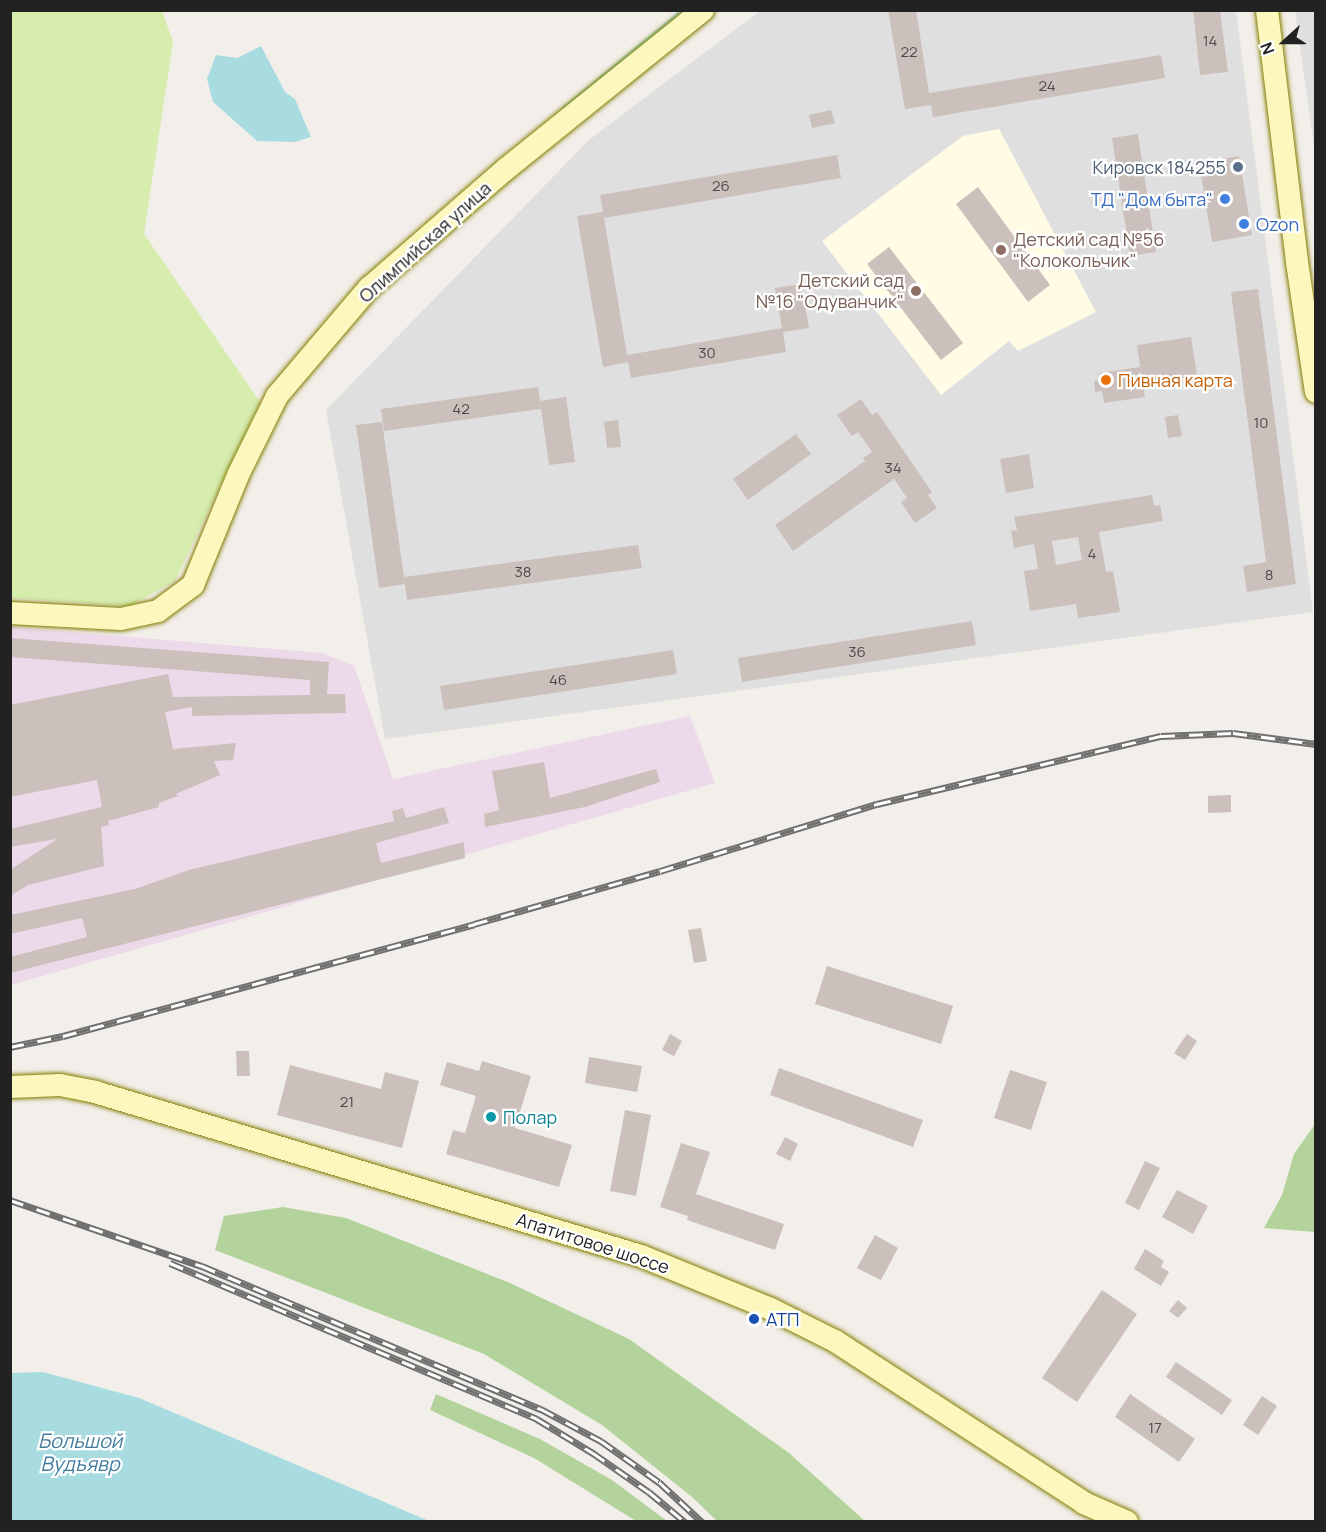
<!DOCTYPE html>
<meta charset="utf-8">
<style>
body{margin:0}
#map{position:relative;width:1326px;height:1532px;overflow:hidden;background:#f2eee9;font-family:Manrope,sans-serif}
div>[style]{position:absolute}
[style*='--x']{left:calc(var(--x)*1px);top:calc(var(--y)*1px);width:calc(var(--w)*1px);rotate:calc(var(--a)*1deg)}
.residential>*{inset:0;background:#e0dfdf}
.industrial>*{inset:0;background:#ecdaeb}
.education>*{inset:0;background:#fffbe5}
.grass>*{inset:0;background:#d6edae}
.forest>*{inset:0;background:#b4d39c}
.water>*{inset:0;background:#a8dce1}
.stream>*{height:4.5px;margin:-2.25px;padding:0 2.25px;transform-origin:2.25px;border-radius:2.25px;background:#a8dce1}
.building>*{inset:0;background:#cbc0bb}
.roads{filter:drop-shadow(0 0 2px #827e00) drop-shadow(0 0 2px #827e00)}
.secondary>*{height:22px;margin:-11px;padding:0 11px;transform-origin:11px;border-radius:11px;background:#fcf7bd}
.rail>*{height:7px;margin-top:-3.5px;transform-origin:0;background:repeating-linear-gradient(90deg,#fff 0 14px,#707070 0 28px);box-sizing:border-box;border-block:2px solid #707070}
.dots>*{width:16px;height:16px;translate:-50% -50%;box-sizing:border-box;border:3px solid #fff;border-radius:50%}
span{translate:-50% -50%;white-space:nowrap;text-align:center;line-height:1.15;-webkit-text-stroke:4.5px #fff;paint-order:stroke}
.number-label{font-size:15px;color:#4c4a48}
.number-label span{-webkit-text-stroke-width:0}
.service-label{font-size:18px;color:#4e5e75}
.right{translate:-100% -50%;text-align:right}
.shop-label{font-size:18px;color:#366cbe}
.left{translate:0 -50%;text-align:left}
.education-label{font-size:18px;color:#785e54}
.street-label{font-size:18px;color:#222}
.food-label{font-size:18px;color:#c56008}
.culture-label{font-size:18px;color:#0d838f}
.transit-label{font-size:18px;color:#164399}
.water-label{font-size:20px;color:#417c9e;font-style:italic}
.frame{position:absolute;inset:0;border:12px solid #222;pointer-events:none}
.north{position:absolute;left:1254px;top:12px;width:60px;height:60px;-webkit-text-stroke:4px #fff;paint-order:stroke;rotate:249deg;font-size:16px;font-weight:700;line-height:24px;text-align:center;color:#222}
.north::after{content:'';display:block;margin:auto;width:21px;height:27px;background:#222;clip-path:polygon(50% 0,100% 100%,50% 72%,0 100%)}
</style>
<div id="map">
<div class="residential">
<i style="clip-path:polygon(760px 11px,1236px 11px,1313px 612px,385px 739px,326px 410px,589px 140px)"></i>
<i style="clip-path:polygon(1295px 11px,1315px 11px,1315px 153px)"></i>
</div>
<div class="industrial">
<i style="clip-path:polygon(11px 627px,322px 653px,354px 666px,393px 779px,690px 716px,715px 783px,11px 985px)"></i>
</div>
<div class="education">
<i style="clip-path:polygon(999px 129px,1096px 312px,1018px 351px,1009px 341px,941px 395px,822px 241px,963px 136px)"></i>
</div>
<div class="grass">
<i style="clip-path:polygon(10px 11px,162px 11px,173px 42px,144px 234px,260px 402px,175px 581px,130px 606px,11px 598px)"></i>
</div>
<div class="forest">
<i style="clip-path:polygon(1315px 1124px,1315px 1232px,1264px 1228px,1282px 1195px,1294px 1154px)"></i>
<i style="clip-path:polygon(283px 1207px,346px 1218px,510px 1283px,629px 1339px,789px 1453px,865px 1521px,717px 1521px,692px 1497px,602px 1425px,484px 1354px,215px 1250px,224px 1216px)"></i>
<i style="clip-path:polygon(436px 1394px,540px 1439px,612px 1480px,667px 1521px,636px 1521px,534px 1458px,430px 1410px)"></i>
</div>
<div class="water">
<i style="clip-path:polygon(261px 46px,285px 92px,295px 99px,311px 137px,295px 142px,257px 141px,213px 102px,207px 79px,216px 55px,237px 58px)"></i>
<i style="clip-path:polygon(43px 1372px,139px 1398px,429px 1521px,11px 1521px,11px 1373px)"></i>
</div>
<div class="stream">
<i style="--x:564;--y:108;--w:153;--a:-39.4"></i>
</div>
<div class="building">
<i style="clip-path:polygon(888px 10px,916px 10px,929px 93px,1161px 55px,1165px 78px,933px 117px,931px 105px,905px 109px)"></i>
<i style="clip-path:polygon(1193px 10px,1220px 10px,1228px 72px,1200px 75px)"></i>
<i style="clip-path:polygon(831px 110px,835px 123px,812px 128px,809px 115px)"></i>
<i style="clip-path:polygon(1138px 134px,1156px 252px,1130px 256px,1112px 138px)"></i>
<i style="clip-path:polygon(837px 155px,841px 178px,604px 218px,600px 195px)"></i>
<i style="clip-path:polygon(1239px 156px,1252px 235px,1212px 242px,1199px 163px)"></i>
<i style="clip-path:polygon(978px 187px,1050px 285px,1028px 302px,956px 204px)"></i>
<i style="clip-path:polygon(603px 212px,627px 355px,782px 328px,775px 288px,801px 284px,809px 328px,783px 332px,786px 352px,631px 378px,628px 362px,603px 367px,577px 216px)"></i>
<i style="clip-path:polygon(889px 247px,963px 343px,941px 360px,867px 264px)"></i>
<i style="clip-path:polygon(1258px 289px,1296px 584px,1247px 592px,1243px 566px,1266px 562px,1231px 292px)"></i>
<i style="clip-path:polygon(1191px 337px,1197px 376px,1143px 384px,1145px 397px,1104px 403px,1102px 391px,1095px 392px,1094px 381px,1101px 380px,1099px 373px,1140px 367px,1137px 345px)"></i>
<i style="clip-path:polygon(538px 387px,541px 409px,384px 431px,381px 409px)"></i>
<i style="clip-path:polygon(566px 397px,575px 462px,549px 465px,540px 401px)"></i>
<i style="clip-path:polygon(861px 399px,872px 415px,877px 412px,932px 492px,928px 495px,937px 508px,915px 523px,901px 502px,907px 498px,894px 479px,793px 551px,775px 525px,865px 461px,863px 458px,872px 452px,858px 432px,852px 436px,837px 415px)"></i>
<i style="clip-path:polygon(1178px 415px,1182px 436px,1168px 438px,1165px 417px)"></i>
<i style="clip-path:polygon(618px 420px,621px 447px,607px 448px,604px 422px)"></i>
<i style="clip-path:polygon(382px 422px,405px 584px,379px 588px,356px 425px)"></i>
<i style="clip-path:polygon(796px 434px,811px 454px,748px 500px,733px 479px)"></i>
<i style="clip-path:polygon(1029px 454px,1034px 488px,1006px 493px,1000px 459px)"></i>
<i style="clip-path:polygon(evenodd,1152px 495px,1154px 506px,1160px 505px,1163px 521px,1099px 532px,1106px 572px,1113px 571px,1120px 612px,1078px 618px,1076px 604px,1030px 611px,1024px 571px,1038px 569px,1034px 544px,1014px 548px,1011px 531px,1017px 530px,1014px 517px,1152px 495px,1078px 537px,1082px 560px,1056px 565px,1052px 541px,1078px 537px)"></i>
<i style="clip-path:polygon(638px 545px,642px 568px,407px 600px,404px 577px)"></i>
<i style="clip-path:polygon(972px 621px,976px 645px,742px 682px,738px 658px)"></i>
<i style="clip-path:polygon(10px 638px,329px 662px,327px 694px,345px 694px,346px 713px,192px 716px,192px 707px,165px 712px,173px 749px,236px 743px,233px 760px,214px 761px,220px 775px,176px 794px,178px 796px,159px 803px,159px 807px,108px 821px,109px 825px,101px 827px,104px 866px,28px 885px,10px 896px,10px 870px,57px 839px,10px 847px,10px 829px,102px 807px,97px 780px,10px 797px,10px 705px,168px 674px,173px 697px,310px 695px,310px 680px,10px 657px)"></i>
<i style="clip-path:polygon(673px 650px,677px 674px,444px 710px,440px 686px)"></i>
<i style="clip-path:polygon(544px 762px,550px 798px,656px 769px,660px 782px,585px 807px,485px 827px,484px 814px,499px 810px,492px 771px)"></i>
<i style="clip-path:polygon(1231px 795px,1231px 812px,1208px 813px,1208px 796px)"></i>
<i style="clip-path:polygon(444px 807px,449px 823px,376px 843px,381px 863px,464px 842px,465px 858px,10px 973px,10px 957px,87px 937px,82px 918px,10px 934px,10px 915px,135px 889px,189px 870px,394px 821px,392px 811px,403px 808px,406px 818px)"></i>
<i style="clip-path:polygon(701px 928px,707px 961px,694px 963px,688px 930px)"></i>
<i style="clip-path:polygon(827px 966px,953px 1006px,941px 1044px,815px 1004px)"></i>
<i style="clip-path:polygon(670px 1034px,682px 1041px,674px 1056px,662px 1050px)"></i>
<i style="clip-path:polygon(1187px 1034px,1197px 1041px,1185px 1060px,1174px 1053px)"></i>
<i style="clip-path:polygon(236px 1051px,249px 1051px,250px 1076px,237px 1076px)"></i>
<i style="clip-path:polygon(589px 1057px,642px 1066px,637px 1092px,585px 1083px)"></i>
<i style="clip-path:polygon(482px 1061px,531px 1076px,515px 1128px,572px 1145px,559px 1187px,446px 1154px,453px 1130px,465px 1133px,476px 1096px,440px 1085px,447px 1062px,479px 1071px)"></i>
<i style="clip-path:polygon(290px 1065px,381px 1089px,385px 1072px,419px 1081px,402px 1148px,277px 1115px)"></i>
<i style="clip-path:polygon(779px 1068px,923px 1120px,913px 1147px,770px 1095px)"></i>
<i style="clip-path:polygon(1010px 1070px,1047px 1082px,1031px 1130px,994px 1118px)"></i>
<i style="clip-path:polygon(625px 1110px,651px 1115px,636px 1196px,610px 1191px)"></i>
<i style="clip-path:polygon(785px 1137px,798px 1144px,790px 1161px,776px 1154px)"></i>
<i style="clip-path:polygon(681px 1143px,710px 1152px,696px 1194px,784px 1224px,775px 1250px,687px 1220px,688px 1216px,660px 1207px)"></i>
<i style="clip-path:polygon(1145px 1161px,1160px 1168px,1139px 1210px,1125px 1203px)"></i>
<i style="clip-path:polygon(1177px 1190px,1208px 1206px,1193px 1234px,1162px 1217px)"></i>
<i style="clip-path:polygon(875px 1235px,898px 1248px,881px 1280px,857px 1268px)"></i>
<i style="clip-path:polygon(1145px 1249px,1164px 1261px,1161px 1267px,1169px 1272px,1161px 1286px,1134px 1269px)"></i>
<i style="clip-path:polygon(1102px 1290px,1137px 1314px,1077px 1402px,1042px 1378px)"></i>
<i style="clip-path:polygon(1178px 1300px,1187px 1308px,1178px 1318px,1169px 1311px)"></i>
<i style="clip-path:polygon(1176px 1362px,1232px 1400px,1222px 1415px,1166px 1377px)"></i>
<i style="clip-path:polygon(1130px 1394px,1195px 1439px,1179px 1462px,1115px 1417px)"></i>
<i style="clip-path:polygon(1262px 1396px,1277px 1406px,1258px 1435px,1243px 1425px)"></i>
</div>
<div class="roads">
<div class="secondary">
<i style="--x:1267;--y:10;--w:254;--a:83.2"></i>
<i style="--x:1297;--y:262;--w:131;--a:81.7"></i>
<i style="--x:10;--y:613;--w:111;--a:3.1"></i>
<i style="--x:121;--y:619;--w:38;--a:-12"></i>
<i style="--x:158;--y:611;--w:44;--a:-36.6"></i>
<i style="--x:193;--y:585;--w:121;--a:-67.7"></i>
<i style="--x:239;--y:473;--w:86;--a:-63.7"></i>
<i style="--x:277;--y:396;--w:142;--a:-49.6"></i>
<i style="--x:369;--y:288;--w:181;--a:-41"></i>
<i style="--x:506;--y:169;--w:253;--a:-38.9"></i>
<i style="--x:10;--y:1087;--w:50;--a:-2.3"></i>
<i style="--x:60;--y:1085;--w:36;--a:11"></i>
<i style="--x:95;--y:1092;--w:570;--a:16.72"></i>
<i style="--x:641;--y:1256;--w:140;--a:22.2"></i>
<i style="--x:771;--y:1309;--w:72;--a:26.6"></i>
<i style="--x:835;--y:1341;--w:297;--a:33"></i>
<i style="--x:1084;--y:1503;--w:47;--a:23.8"></i>
</div>
</div>
<div class="rail">
<i style="--x:10;--y:1047;--w:54;--a:-11.7"></i>
<i style="--x:63;--y:1036;--w:426;--a:-15.2"></i>
<i style="--x:474;--y:924;--w:193;--a:-15.9"></i>
<i style="--x:660;--y:871;--w:227;--a:-17.2"></i>
<i style="--x:877;--y:804;--w:292;--a:-13.5"></i>
<i style="--x:1161;--y:736;--w:72;--a:-2.4"></i>
<i style="--x:1233;--y:733;--w:84;--a:7.5"></i>
<i style="--x:10;--y:1200;--w:203;--a:19"></i>
<i style="--x:202;--y:1266;--w:368;--a:22.9"></i>
<i style="--x:541;--y:1409;--w:68;--a:28.1"></i>
<i style="--x:601;--y:1441;--w:71;--a:35.3"></i>
<i style="--x:659;--y:1482;--w:59;--a:42.9"></i>
<i style="--x:170;--y:1263;--w:399;--a:23"></i>
<i style="--x:537;--y:1419;--w:66;--a:31.3"></i>
<i style="--x:593;--y:1453;--w:68;--a:34.9"></i>
<i style="--x:649;--y:1492;--w:47;--a:39.8"></i>
</div>
<div class="dots">
<i style="left:1238px;top:167px;background:#5c6f8a"></i>
<i style="left:1225px;top:199px;background:#3f7fe0"></i>
<i style="left:1244px;top:224px;background:#3f7fe0"></i>
<i style="left:1001px;top:250px;background:#8d6e63"></i>
<i style="left:916px;top:291px;background:#8d6e63"></i>
<i style="left:1106px;top:380px;background:#e8710a"></i>
<i style="left:491px;top:1117px;background:#0f9aa8"></i>
<i style="left:754px;top:1319px;background:#1a4fb4"></i>
</div>
<div class="number-label">
<span style="left:1210px;top:41px">14</span>
<span style="left:909px;top:52px">22</span>
<span style="left:1047px;top:86px">24</span>
<span style="left:721px;top:186px">26</span>
<span style="left:707px;top:353px">30</span>
<span style="left:461px;top:409px">42</span>
<span style="left:1261px;top:423px">10</span>
<span style="left:893px;top:468px">34</span>
<span style="left:1092px;top:554px">4</span>
<span style="left:523px;top:572px">38</span>
<span style="left:1269px;top:575px">8</span>
<span style="left:857px;top:652px">36</span>
<span style="left:558px;top:680px">46</span>
<span style="left:347px;top:1102px">21</span>
<span style="left:1155px;top:1428px">17</span>
</div>
<div class="service-label">
<span class="right" style="left:1226px;top:167px">Кировск 184255</span>
</div>
<div class="shop-label">
<span class="right" style="left:1213px;top:199px">ТД "Дом быта"</span>
<span class="left" style="left:1256px;top:224px">Ozon</span>
</div>
<div class="education-label">
<span class="left" style="left:1013px;top:250px">Детский сад №56<br>"Колокольчик"</span>
<span class="right" style="left:904px;top:291px">Детский сад<br>№16 "Одуванчик"</span>
</div>
<div class="street-label">
<span style="left:425px;top:242px;rotate:-42deg">Олимпийская улица</span>
<span style="left:593px;top:1243px;rotate:18deg">Апатитовое шоссе</span>
</div>
<div class="food-label">
<span class="left" style="left:1118px;top:380px">Пивная карта</span>
</div>
<div class="culture-label">
<span class="left" style="left:503px;top:1117px">Полар</span>
</div>
<div class="transit-label">
<span class="left" style="left:766px;top:1319px">АТП</span>
</div>
<div class="water-label">
<span style="left:80px;top:1452px">Большой<br>Вудъявр</span>
</div>
<div class="frame"></div>
<div class="north">N</div>
</div>
